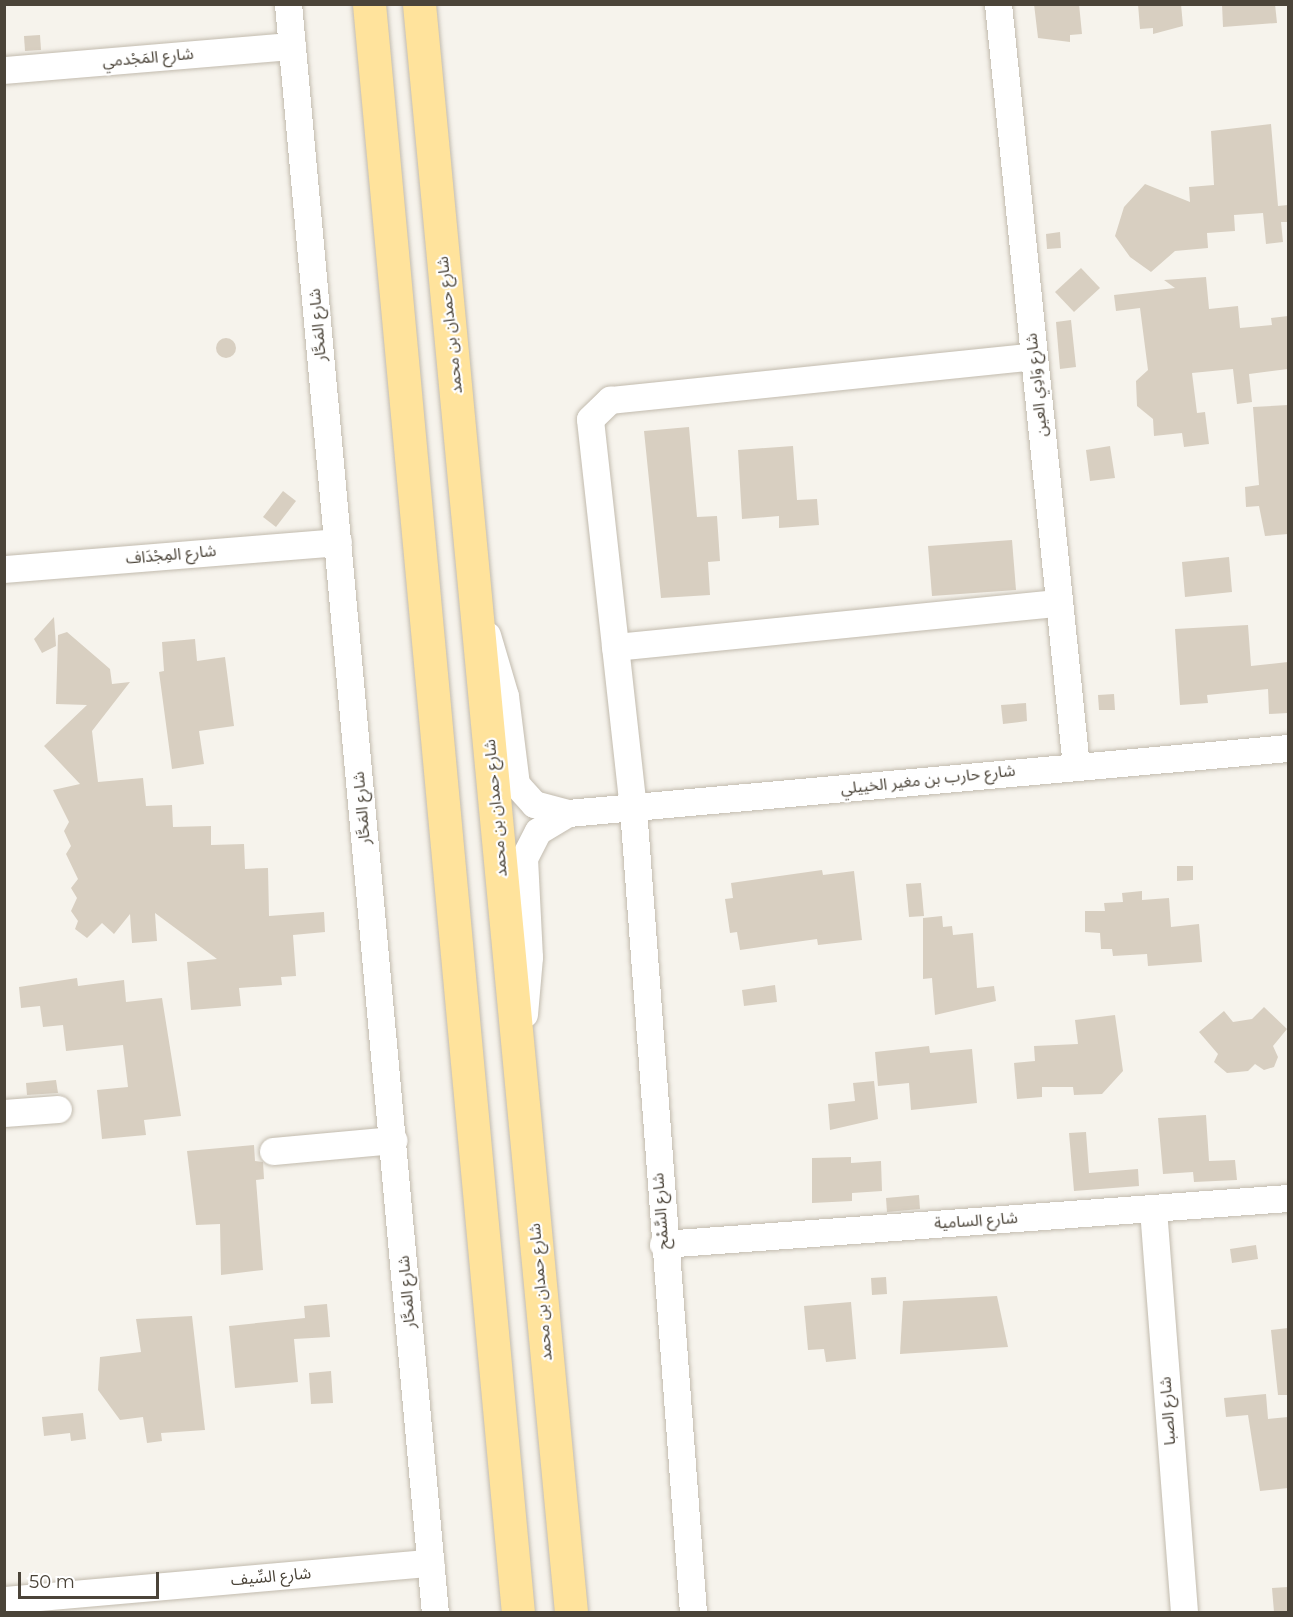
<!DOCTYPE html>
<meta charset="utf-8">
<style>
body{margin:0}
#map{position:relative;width:1293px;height:1617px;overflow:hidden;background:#f6f3ec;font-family:Montserrat,"Noto Sans Arabic",sans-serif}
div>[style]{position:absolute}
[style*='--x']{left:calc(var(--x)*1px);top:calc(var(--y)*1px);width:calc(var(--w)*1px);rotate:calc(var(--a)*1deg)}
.building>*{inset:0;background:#d8cfc1}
.round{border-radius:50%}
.roads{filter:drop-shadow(0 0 2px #c2bbae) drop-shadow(0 0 2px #c2bbae)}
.minor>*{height:27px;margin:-13.5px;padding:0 13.5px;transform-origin:13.5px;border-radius:13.5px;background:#fff}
.major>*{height:33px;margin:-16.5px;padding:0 16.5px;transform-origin:16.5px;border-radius:16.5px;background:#ffe39c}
span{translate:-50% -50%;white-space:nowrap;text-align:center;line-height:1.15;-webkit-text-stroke:4.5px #fff;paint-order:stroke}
.street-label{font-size:16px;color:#4b4439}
.frame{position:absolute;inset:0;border:6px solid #4b4439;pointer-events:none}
.scale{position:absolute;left:18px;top:1572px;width:141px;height:27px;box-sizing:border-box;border:3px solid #4b4439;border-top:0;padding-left:8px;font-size:18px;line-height:21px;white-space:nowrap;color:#4b4439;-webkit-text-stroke:4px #fff;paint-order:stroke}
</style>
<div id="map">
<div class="building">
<i style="clip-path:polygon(1034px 4px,1079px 4px,1082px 34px,1070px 35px,1070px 42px,1038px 38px)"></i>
<i style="clip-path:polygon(1138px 4px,1181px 4px,1183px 26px,1153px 34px,1153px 28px,1140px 29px)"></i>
<i style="clip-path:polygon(1222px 4px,1275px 4px,1277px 23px,1223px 27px)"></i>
<i style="clip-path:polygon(40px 35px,41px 50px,25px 51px,24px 36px)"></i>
<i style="clip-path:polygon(1271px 124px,1278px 206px,1288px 205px,1288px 222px,1281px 222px,1283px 242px,1266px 244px,1263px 213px,1234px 215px,1235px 231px,1207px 233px,1208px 248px,1175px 251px,1151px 272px,1130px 257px,1115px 236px,1124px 207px,1145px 184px,1190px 202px,1189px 187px,1214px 185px,1211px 131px)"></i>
<i style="clip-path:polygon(1060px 232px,1061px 248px,1047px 249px,1046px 234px)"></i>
<i style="clip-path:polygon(1081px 268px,1100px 288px,1074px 312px,1055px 292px)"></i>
<i style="clip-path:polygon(1206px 277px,1209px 309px,1238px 306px,1240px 328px,1272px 325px,1271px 318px,1288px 316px,1288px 369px,1249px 374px,1252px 402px,1237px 404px,1233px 369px,1192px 373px,1197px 413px,1205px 412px,1209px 444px,1184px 447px,1182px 433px,1154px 436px,1153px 419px,1137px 406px,1136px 381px,1148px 370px,1140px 308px,1116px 311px,1114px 295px,1175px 288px,1164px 280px)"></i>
<i style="clip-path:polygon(1071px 320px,1076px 367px,1060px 369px,1056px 322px)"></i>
<i class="round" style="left:216px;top:338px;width:20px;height:20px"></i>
<i style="clip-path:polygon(1288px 405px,1288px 534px,1265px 536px,1259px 506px,1246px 507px,1245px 487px,1259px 485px,1253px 407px)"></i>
<i style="clip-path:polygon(689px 427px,697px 517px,717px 516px,720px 561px,708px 562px,710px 595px,661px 598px,644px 431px)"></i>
<i style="clip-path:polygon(793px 446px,797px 500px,817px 499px,819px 525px,779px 528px,779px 516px,742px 519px,738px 450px)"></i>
<i style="clip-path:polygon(1110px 446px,1115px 478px,1090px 481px,1086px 450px)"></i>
<i style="clip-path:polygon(283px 491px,296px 501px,276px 527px,263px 517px)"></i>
<i style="clip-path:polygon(1012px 540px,1016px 590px,932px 596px,928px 546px)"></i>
<i style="clip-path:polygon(1229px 557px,1232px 592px,1185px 597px,1182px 562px)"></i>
<i style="clip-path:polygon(54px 617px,56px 646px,42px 653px,34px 639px)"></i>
<i style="clip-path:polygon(1248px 625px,1251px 666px,1288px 662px,1288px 713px,1269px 714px,1268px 689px,1207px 695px,1208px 703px,1180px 705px,1175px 629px)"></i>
<i style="clip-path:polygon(67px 632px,110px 669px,112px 684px,130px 682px,92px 731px,98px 782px,143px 778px,146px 806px,172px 805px,173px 827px,211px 826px,211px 845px,244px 844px,245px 869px,268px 868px,269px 916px,324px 912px,325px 932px,293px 935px,296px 976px,281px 977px,282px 985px,239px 988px,241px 1006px,191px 1010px,187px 962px,217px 959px,155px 913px,157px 941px,132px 943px,130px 914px,114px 934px,102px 923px,87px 938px,75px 929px,78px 921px,71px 911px,77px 898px,71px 888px,78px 879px,66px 854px,71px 846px,64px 831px,69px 822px,53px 790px,80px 784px,44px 746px,87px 705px,56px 704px,58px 635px)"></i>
<i style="clip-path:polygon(195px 639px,197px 661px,225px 657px,234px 726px,199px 731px,204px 764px,172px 769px,159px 672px,164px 671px,162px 642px)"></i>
<i style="clip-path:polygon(1114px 694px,1115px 710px,1099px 710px,1098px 695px)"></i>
<i style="clip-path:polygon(1026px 703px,1027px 721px,1003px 724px,1001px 705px)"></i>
<i style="clip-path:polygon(1177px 866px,1193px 866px,1193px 880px,1177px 881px)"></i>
<i style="clip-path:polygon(822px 870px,823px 875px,854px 871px,862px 940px,818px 945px,817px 939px,740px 950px,737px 932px,730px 933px,725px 899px,733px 898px,731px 883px)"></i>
<i style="clip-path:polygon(921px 883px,924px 916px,909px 917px,906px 884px)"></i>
<i style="clip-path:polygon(1142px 891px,1142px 900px,1169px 898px,1171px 927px,1199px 924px,1202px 962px,1148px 966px,1147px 954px,1113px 956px,1112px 949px,1101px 949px,1100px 933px,1085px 932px,1085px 911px,1105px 911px,1104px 903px,1123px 902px,1122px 893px)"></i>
<i style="clip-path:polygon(942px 916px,943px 927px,952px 926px,953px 935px,973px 933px,977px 988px,994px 986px,996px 1001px,935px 1015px,932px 978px,923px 979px,923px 918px)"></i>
<i style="clip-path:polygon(77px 978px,78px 986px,124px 980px,126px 1002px,162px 998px,181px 1116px,144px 1120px,146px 1135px,102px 1139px,97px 1090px,128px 1087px,123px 1045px,66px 1051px,63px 1025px,43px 1027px,40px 1006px,21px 1008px,19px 987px)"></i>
<i style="clip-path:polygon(775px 985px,777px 1002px,744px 1006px,742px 990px)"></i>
<i style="clip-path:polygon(1264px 1007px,1287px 1029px,1273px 1046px,1278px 1057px,1274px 1067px,1264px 1070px,1255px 1064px,1248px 1071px,1227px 1073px,1214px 1062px,1218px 1054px,1199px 1032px,1224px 1011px,1233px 1022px,1252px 1019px)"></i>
<i style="clip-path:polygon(1115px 1015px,1123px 1071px,1102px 1094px,1074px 1095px,1073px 1087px,1042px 1087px,1042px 1097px,1017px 1099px,1014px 1063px,1035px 1061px,1034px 1046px,1078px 1044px,1075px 1020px)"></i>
<i style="clip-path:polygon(929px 1046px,930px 1053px,972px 1049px,977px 1103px,911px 1110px,909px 1083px,878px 1086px,875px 1052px)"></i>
<i style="clip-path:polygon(56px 1080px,58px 1093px,27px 1095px,26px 1083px)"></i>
<i style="clip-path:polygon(874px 1081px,878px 1119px,830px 1130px,828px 1104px,855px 1101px,853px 1083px)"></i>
<i style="clip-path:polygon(1206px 1115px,1209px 1161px,1235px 1160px,1237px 1180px,1194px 1182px,1193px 1172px,1163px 1174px,1158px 1118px)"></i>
<i style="clip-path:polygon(1086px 1132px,1089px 1173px,1138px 1169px,1139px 1186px,1074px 1191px,1069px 1133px)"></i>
<i style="clip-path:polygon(254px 1145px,255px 1161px,263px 1162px,264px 1179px,256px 1180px,263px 1270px,221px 1275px,220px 1224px,196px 1225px,187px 1151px)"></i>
<i style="clip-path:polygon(851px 1157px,851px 1163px,881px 1161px,882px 1191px,852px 1193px,852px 1201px,812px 1203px,812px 1158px)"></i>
<i style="clip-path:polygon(919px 1195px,920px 1209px,887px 1212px,886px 1198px)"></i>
<i style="clip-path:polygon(1256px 1245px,1258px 1259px,1232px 1263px,1230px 1249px)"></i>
<i style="clip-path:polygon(886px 1277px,887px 1294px,872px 1295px,871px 1278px)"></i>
<i style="clip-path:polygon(997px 1296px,1008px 1347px,900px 1354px,903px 1301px)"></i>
<i style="clip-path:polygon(851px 1302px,856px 1359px,826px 1362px,824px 1349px,808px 1350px,804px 1306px)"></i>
<i style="clip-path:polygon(327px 1304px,330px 1337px,294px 1339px,298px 1382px,235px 1388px,229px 1326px,305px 1318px,304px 1306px)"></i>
<i style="clip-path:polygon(192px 1316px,205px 1430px,161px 1433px,162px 1441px,147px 1443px,143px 1417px,120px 1420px,98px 1390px,100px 1357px,141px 1352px,136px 1319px)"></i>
<i style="clip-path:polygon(1288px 1328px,1288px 1395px,1278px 1395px,1271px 1330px)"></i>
<i style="clip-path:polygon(331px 1371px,333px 1403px,311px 1404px,309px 1373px)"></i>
<i style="clip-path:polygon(1266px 1394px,1268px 1419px,1288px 1417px,1288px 1488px,1260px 1491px,1248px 1415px,1226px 1417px,1224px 1398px)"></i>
<i style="clip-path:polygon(83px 1413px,86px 1439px,71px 1441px,70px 1433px,44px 1436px,42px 1417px)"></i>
<i style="clip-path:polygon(1288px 1587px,1288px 1612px,1274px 1612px,1272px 1588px)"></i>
</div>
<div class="roads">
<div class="minor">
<i style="--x:288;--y:4;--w:1615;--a:84.78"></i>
<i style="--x:998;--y:4;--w:766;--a:84.16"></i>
<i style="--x:4;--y:70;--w:289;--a:-4.8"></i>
<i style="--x:4;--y:569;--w:335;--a:-4.6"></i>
<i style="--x:487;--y:635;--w:64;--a:73.6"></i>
<i style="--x:505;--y:696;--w:89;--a:82.9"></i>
<i style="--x:516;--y:784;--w:27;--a:48"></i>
<i style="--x:534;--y:804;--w:35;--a:15"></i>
<i style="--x:568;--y:813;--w:723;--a:-5.16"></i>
<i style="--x:615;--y:647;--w:446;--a:-5.7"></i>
<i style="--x:524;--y:1014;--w:57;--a:-85"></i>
<i style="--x:529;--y:957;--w:99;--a:-92.9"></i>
<i style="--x:524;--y:858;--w:30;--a:-63"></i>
<i style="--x:538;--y:831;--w:35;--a:-31"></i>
<i style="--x:4;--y:1113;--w:54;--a:-4.2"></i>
<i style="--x:273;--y:1151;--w:121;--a:-5.2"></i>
<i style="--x:1153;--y:1209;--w:404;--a:85.6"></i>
<i style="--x:663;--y:1244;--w:627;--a:-4.21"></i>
<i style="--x:4;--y:1600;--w:428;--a:-5"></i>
<i style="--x:693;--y:1612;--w:805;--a:-94.27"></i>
<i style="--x:633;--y:809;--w:392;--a:-96.3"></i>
<i style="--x:590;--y:419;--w:28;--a:-44"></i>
<i style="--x:610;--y:400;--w:426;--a:-5.9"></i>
</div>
<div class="major">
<i style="--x:369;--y:4;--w:1615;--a:84.71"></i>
<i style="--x:419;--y:4;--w:1615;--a:84.6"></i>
</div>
</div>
<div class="street-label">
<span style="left:148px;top:58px;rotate:-5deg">شارع المَجْدمي</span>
<span style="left:318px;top:325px;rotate:-95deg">شارع المَحَّار</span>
<span style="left:450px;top:325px;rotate:-96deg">شارع حمدان بن محمد</span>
<span style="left:1037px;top:385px;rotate:-96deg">شارع وَادِي العين</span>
<span style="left:171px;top:555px;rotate:-5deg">شارع المِجْدَاف</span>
<span style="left:928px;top:780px;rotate:-6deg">شارع حارب بن مغير الخييلي</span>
<span style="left:362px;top:808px;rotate:-95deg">شارع المَحَّار</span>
<span style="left:496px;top:808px;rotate:-95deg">شارع حمدان بن محمد</span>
<span style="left:661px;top:1211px;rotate:-94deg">شارع السَّمْح</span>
<span style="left:976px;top:1221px;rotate:-4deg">شارع السامية</span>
<span style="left:407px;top:1292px;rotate:-95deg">شارع المَحَّار</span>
<span style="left:541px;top:1292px;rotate:-95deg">شارع حمدان بن محمد</span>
<span style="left:1168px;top:1411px;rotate:-94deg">شارع الصبا</span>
<span style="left:271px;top:1577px;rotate:-5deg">شارع السِّيف</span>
</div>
<div class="frame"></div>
<div class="scale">50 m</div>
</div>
